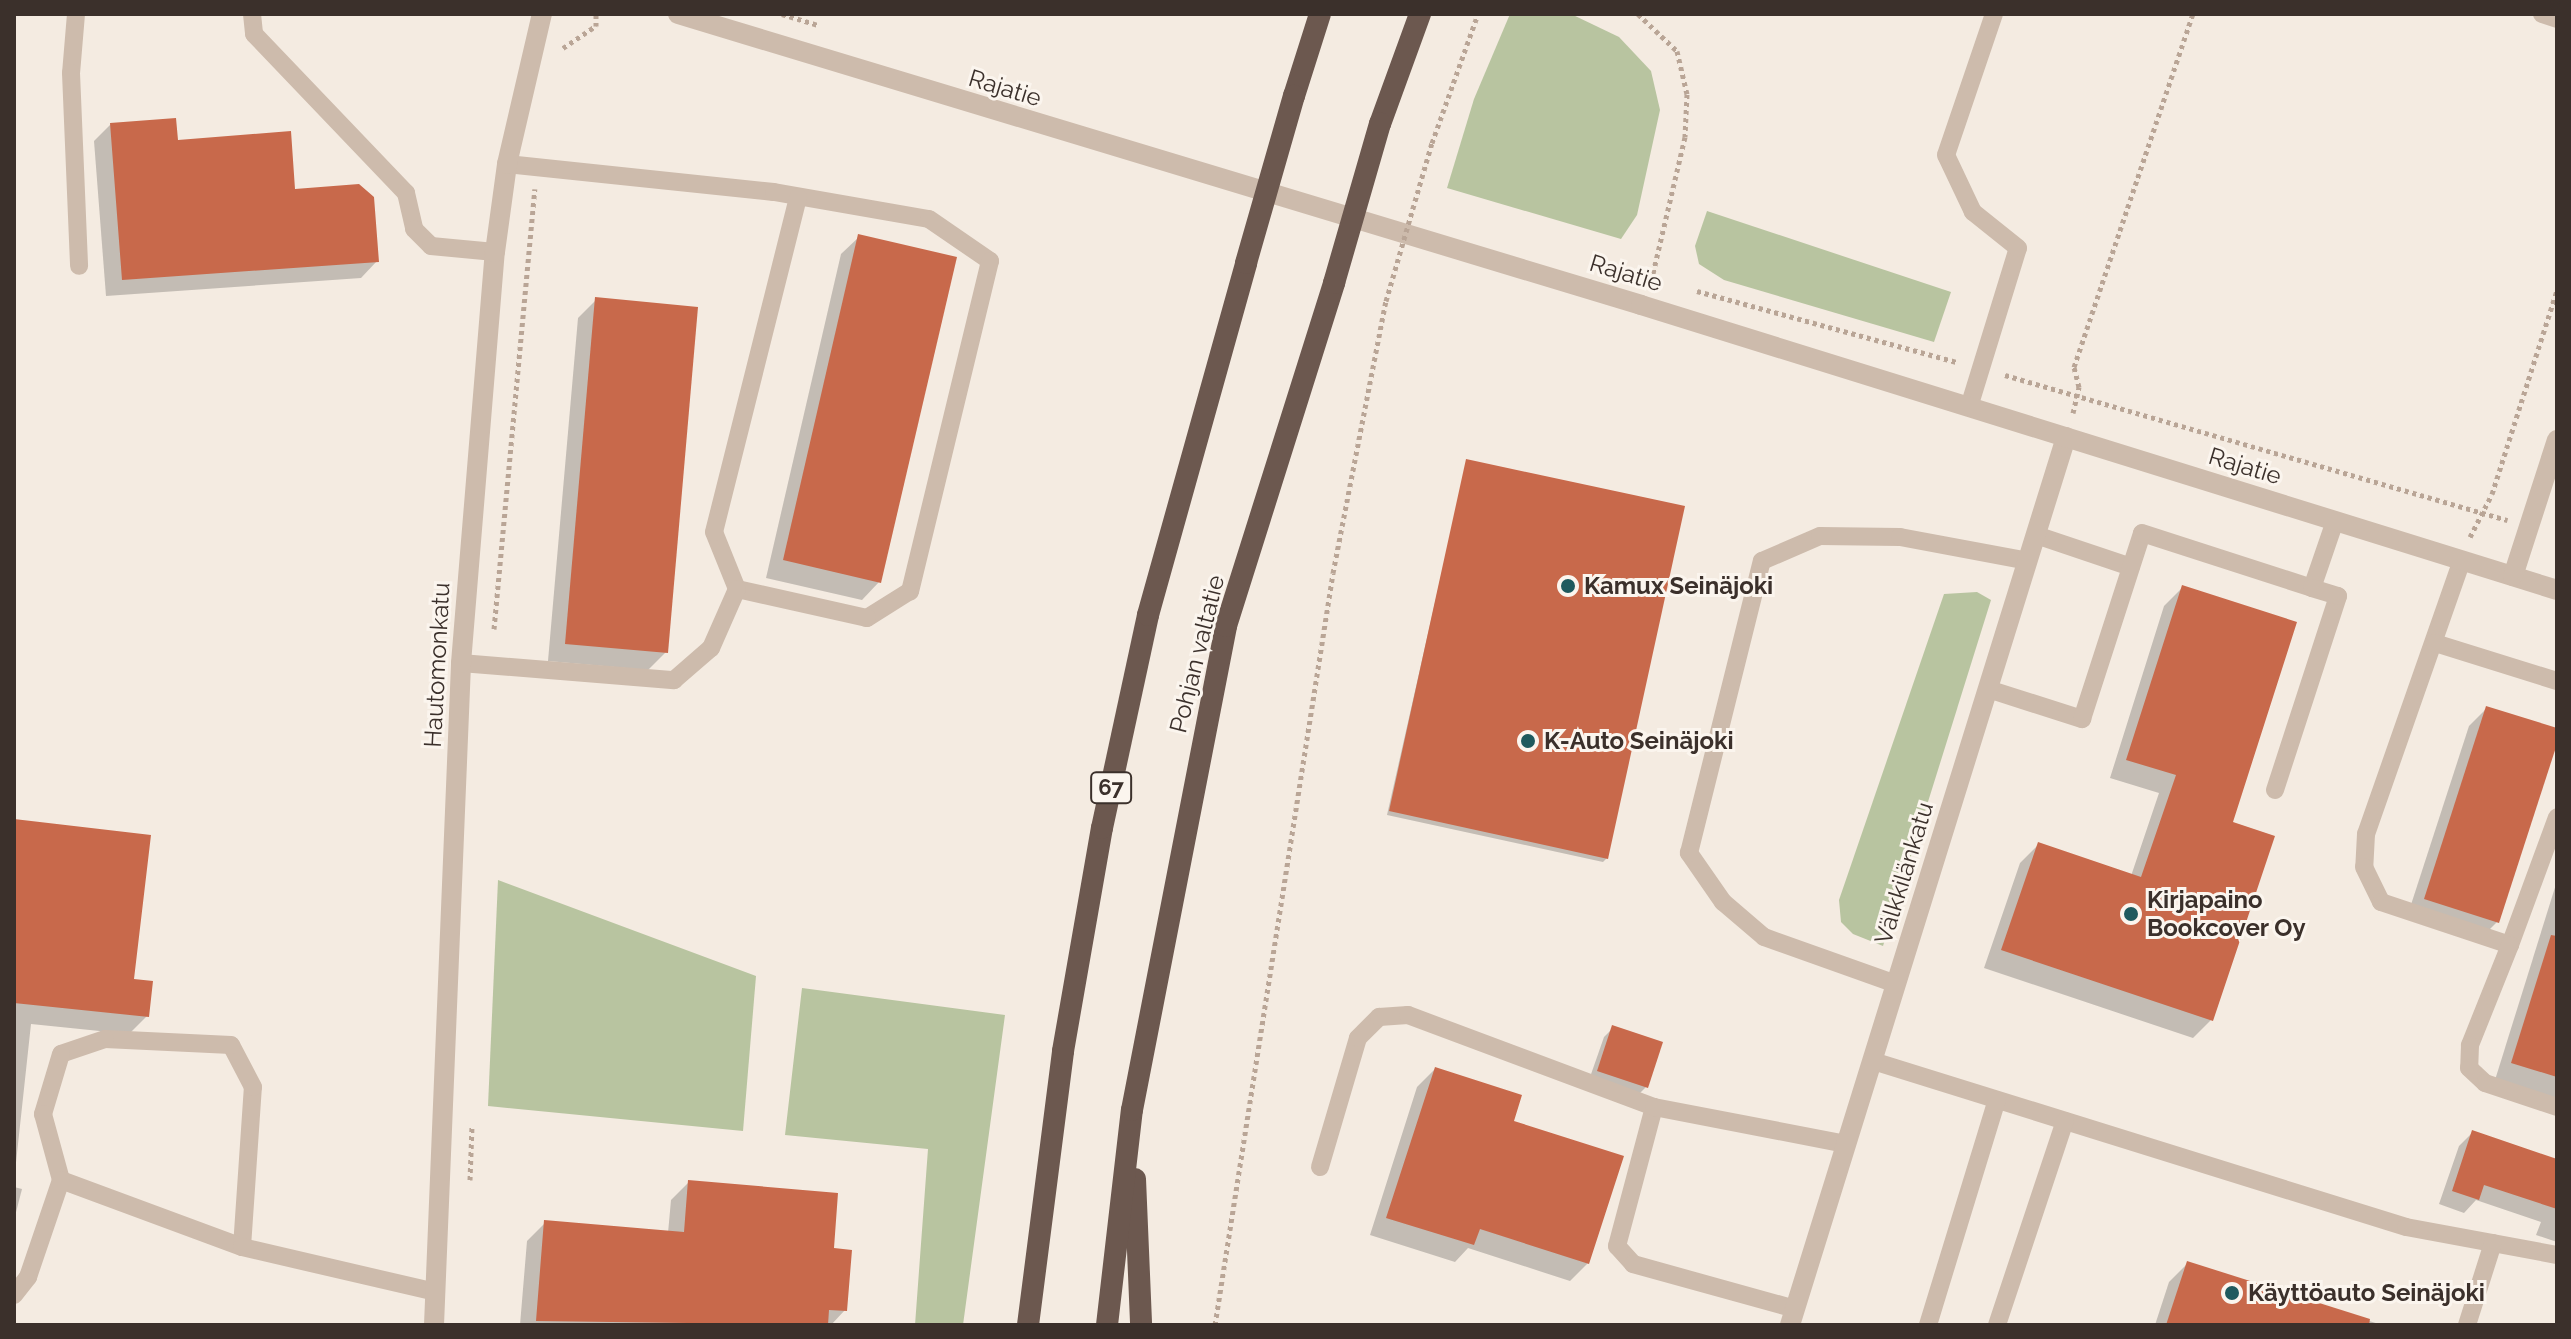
<!DOCTYPE html>
<meta charset="utf-8">
<style>
body{margin:0}
#map{position:relative;width:2571px;height:1339px;overflow:hidden;background:#f4ebe1;font-family:Raleway,sans-serif}
div>[style]{position:absolute}
[style*='--x']{left:calc(var(--x)*1px);top:calc(var(--y)*1px);width:calc(var(--w)*1px);rotate:calc(var(--a)*1deg)}
.green>*{inset:0;background:#b8c4a0}
.shadow>*{inset:0;background:#0003}
.building>*{inset:0;background:#c8694b}
.path>*{height:5px;margin-top:-2.5px;transform-origin:0;background:repeating-linear-gradient(90deg,#b9a596 0 4px,transparent 0 8px)}
.service>*{height:18px;margin:-9px;padding:0 9px;transform-origin:9px;border-radius:9px;background:#cdbbac}
.minor>*{height:20px;margin:-10px;padding:0 10px;transform-origin:10px;border-radius:10px;background:#cdbbac}
.tertiary>*{height:20px;margin:-10px;padding:0 10px;transform-origin:10px;border-radius:10px;background:#cdbbac}
.trunk>*{height:22px;margin:-11px;padding:0 11px;transform-origin:11px;border-radius:11px;background:#6c584f}
.path-bridge>*{height:5px;margin-top:-2.5px;transform-origin:0;background:repeating-linear-gradient(90deg,#b9a596 0 4px,transparent 0 8px)}
.trunk-bridge>*{height:22px;margin:-11px;padding:0 11px;transform-origin:11px;border-radius:11px;background:#6c584f}
.dots>*{width:22px;height:22px;translate:-50% -50%;box-sizing:border-box;border:4px solid #fbf5ee;border-radius:50%}
span{translate:-50% -50%;white-space:nowrap;text-align:center;line-height:1.15;-webkit-text-stroke:6px #fbf5ee;paint-order:stroke}
.shield-label span{padding:2px 6px;background:#fbf5ee;border:2px solid;border-radius:6px;-webkit-text-stroke-width:0}
.shield-label{font-size:22px;color:#3b302b;font-weight:700}
.street-label{font-size:24px;color:#3b302b}
.poi-label{font-size:24px;color:#3b302b;font-weight:700}
.left{translate:0 -50%;text-align:left}
.frame{position:absolute;inset:0;border:16px solid #3b302b;pointer-events:none}
</style>
<div id="map">
<div class="green">
<i style="clip-path:polygon(1510px 14px,1571px 14px,1619px 37px,1651px 71px,1660px 110px,1637px 215px,1621px 239px,1447px 188px,1474px 99px)"></i>
<i style="clip-path:polygon(1707px 211px,1951px 292px,1934px 342px,1724px 280px,1699px 264px,1695px 246px)"></i>
<i style="clip-path:polygon(1977px 592px,1991px 600px,1883px 946px,1853px 934px,1841px 922px,1839px 900px,1944px 594px)"></i>
<i style="clip-path:polygon(498px 880px,756px 976px,743px 1131px,488px 1106px)"></i>
<i style="clip-path:polygon(802px 988px,1005px 1015px,963px 1325px,915px 1325px,928px 1149px,785px 1135px)"></i>
</div>
<div class="shadow">
<i style="clip-path:polygon(111px 124px,176px 142px,293px 191px,377px 261px,361px 278px,106px 296px,94px 141px)"></i>
<i style="clip-path:polygon(859px 237px,879px 582px,862px 600px,766px 578px,841px 254px)"></i>
<i style="clip-path:polygon(596px 300px,666px 652px,648px 670px,548px 661px,578px 318px)"></i>
<i style="clip-path:polygon(1467px 461px,1607px 858px,1603px 862px,1387px 815px)"></i>
<i style="clip-path:polygon(2182px 588px,2231px 823px,2211px 1020px,2193px 1038px,1984px 968px,2020px 863px,2038px 845px,2131px 876px,2159px 793px,2110px 778px,2164px 606px)"></i>
<i style="clip-path:polygon(2487px 708px,2557px 730px,2557px 738px,2497px 922px,2479px 940px,2407px 917px,2469px 726px)"></i>
<i style="clip-path:polygon(14px 821px,132px 980px,147px 1016px,129px 1034px,31px 1024px,14px 1181px)"></i>
<i style="clip-path:polygon(2557px 881px,2557px 1100px,2495px 1080px)"></i>
<i style="clip-path:polygon(1613px 1028px,1646px 1087px,1637px 1096px,1589px 1080px,1604px 1037px)"></i>
<i style="clip-path:polygon(1435px 1069px,1511px 1123px,1588px 1263px,1570px 1281px,1468px 1248px,1455px 1262px,1370px 1235px,1417px 1087px)"></i>
<i style="clip-path:polygon(2473px 1132px,2557px 1161px,2557px 1242px,2536px 1235px,2541px 1222px,2476px 1200px,2464px 1213px,2439px 1204px,2459px 1146px)"></i>
<i style="clip-path:polygon(689px 1182px,832px 1250px,845px 1310px,831px 1325px,520px 1325px,527px 1241px,545px 1223px,668px 1233px,671px 1200px)"></i>
<i style="clip-path:polygon(14px 1187px,22px 1189px,14px 1220px)"></i>
<i style="clip-path:polygon(2187px 1264px,2382px 1325px,2155px 1325px,2169px 1282px)"></i>
</div>
<div class="building">
<i style="clip-path:polygon(176px 118px,178px 140px,291px 131px,295px 189px,359px 184px,374px 197px,379px 262px,122px 280px,110px 123px)"></i>
<i style="clip-path:polygon(858px 234px,957px 257px,881px 583px,783px 560px)"></i>
<i style="clip-path:polygon(595px 297px,698px 307px,668px 653px,565px 644px)"></i>
<i style="clip-path:polygon(1466px 459px,1685px 506px,1608px 859px,1389px 811px)"></i>
<i style="clip-path:polygon(2182px 585px,2297px 622px,2233px 822px,2275px 836px,2213px 1021px,2001px 950px,2038px 842px,2141px 877px,2176px 775px,2126px 760px)"></i>
<i style="clip-path:polygon(2486px 706px,2557px 728px,2557px 744px,2499px 923px,2424px 899px)"></i>
<i style="clip-path:polygon(14px 819px,151px 835px,134px 979px,153px 981px,149px 1017px,14px 1003px)"></i>
<i style="clip-path:polygon(2551px 935px,2557px 936px,2557px 1077px,2511px 1063px)"></i>
<i style="clip-path:polygon(1612px 1025px,1663px 1042px,1648px 1088px,1597px 1071px)"></i>
<i style="clip-path:polygon(1435px 1067px,1522px 1095px,1514px 1121px,1624px 1156px,1589px 1264px,1480px 1229px,1474px 1245px,1386px 1218px)"></i>
<i style="clip-path:polygon(2472px 1130px,2557px 1159px,2557px 1209px,2484px 1185px,2479px 1200px,2452px 1191px)"></i>
<i style="clip-path:polygon(688px 1180px,838px 1193px,834px 1248px,852px 1250px,847px 1311px,829px 1310px,828px 1325px,536px 1321px,544px 1220px,684px 1232px)"></i>
<i style="clip-path:polygon(2187px 1261px,2370px 1319px,2369px 1325px,2166px 1325px)"></i>
</div>
<div class="path">
<i style="--x:782;--y:14;--w:38;--a:17"></i>
<i style="--x:1638;--y:14;--w:54;--a:43.5"></i>
<i style="--x:1677;--y:51;--w:44;--a:76.9"></i>
<i style="--x:1687;--y:94;--w:43;--a:92.7"></i>
<i style="--x:1685;--y:137;--w:145;--a:103.2"></i>
<i style="--x:563;--y:48;--w:40;--a:-34"></i>
<i style="--x:596;--y:26;--w:12;--a:-90"></i>
<i style="--x:1432;--y:143;--w:137;--a:-70.4"></i>
<i style="--x:1697;--y:291;--w:270;--a:15.3"></i>
<i style="--x:2005;--y:375;--w:523;--a:16.11"></i>
<i style="--x:2073;--y:413;--w:27;--a:-77"></i>
<i style="--x:2079;--y:387;--w:21;--a:-104"></i>
<i style="--x:2074;--y:367;--w:373;--a:-71.4"></i>
<i style="--x:2470;--y:537;--w:48;--a:-62.9"></i>
<i style="--x:2492;--y:494;--w:214;--a:-72.3"></i>
<i style="--x:494;--y:629;--w:442;--a:-84.7"></i>
<i style="--x:470;--y:1180;--w:54;--a:-87.9"></i>
<i style="--x:1215;--y:1325;--w:761;--a:-81.08"></i>
<i style="--x:1333;--y:573;--w:277;--a:-79"></i>
</div>
<div class="service">
<i style="--x:76;--y:14;--w:59;--a:94.8"></i>
<i style="--x:71;--y:73;--w:193;--a:87.6"></i>
<i style="--x:252;--y:14;--w:20;--a:84"></i>
<i style="--x:254;--y:34;--w:220;--a:46.3"></i>
<i style="--x:406;--y:193;--w:37;--a:77"></i>
<i style="--x:414;--y:229;--w:24;--a:45"></i>
<i style="--x:431;--y:246;--w:64;--a:5.4"></i>
<i style="--x:2542;--y:14;--w:16;--a:18"></i>
<i style="--x:507;--y:164;--w:268;--a:6"></i>
<i style="--x:774;--y:192;--w:157;--a:9.9"></i>
<i style="--x:929;--y:219;--w:74;--a:34.5"></i>
<i style="--x:990;--y:261;--w:340;--a:103.6"></i>
<i style="--x:910;--y:591;--w:51;--a:147.9"></i>
<i style="--x:867;--y:618;--w:133;--a:-167.4"></i>
<i style="--x:737;--y:589;--w:61;--a:-112"></i>
<i style="--x:714;--y:532;--w:345;--a:-75.9"></i>
<i style="--x:1969;--y:407;--w:166;--a:-72.9"></i>
<i style="--x:2018;--y:248;--w:58;--a:-141.3"></i>
<i style="--x:1973;--y:212;--w:63;--a:-115.3"></i>
<i style="--x:1946;--y:155;--w:149;--a:-71.2"></i>
<i style="--x:2036;--y:535;--w:100;--a:18.6"></i>
<i style="--x:2462;--y:560;--w:290;--a:109.3"></i>
<i style="--x:2366;--y:834;--w:33;--a:93"></i>
<i style="--x:2364;--y:867;--w:39;--a:64"></i>
<i style="--x:2381;--y:902;--w:136;--a:18.4"></i>
<i style="--x:2510;--y:945;--w:136;--a:-69.8"></i>
<i style="--x:2435;--y:643;--w:128;--a:17.3"></i>
<i style="--x:461;--y:663;--w:214;--a:4.6"></i>
<i style="--x:674;--y:680;--w:49;--a:-40.9"></i>
<i style="--x:711;--y:648;--w:64;--a:-66.2"></i>
<i style="--x:1988;--y:689;--w:99;--a:17.7"></i>
<i style="--x:2082;--y:719;--w:195;--a:-72.1"></i>
<i style="--x:2142;--y:533;--w:179;--a:17.9"></i>
<i style="--x:2312;--y:588;--w:71;--a:-71.1"></i>
<i style="--x:2275;--y:790;--w:204;--a:-72"></i>
<i style="--x:2338;--y:596;--w:27;--a:-163"></i>
<i style="--x:2510;--y:945;--w:108;--a:111.8"></i>
<i style="--x:2470;--y:1045;--w:23;--a:92"></i>
<i style="--x:2469;--y:1068;--w:22;--a:43"></i>
<i style="--x:2485;--y:1083;--w:76;--a:18.4"></i>
<i style="--x:1896;--y:984;--w:140;--a:-160.4"></i>
<i style="--x:1764;--y:937;--w:54;--a:-139.5"></i>
<i style="--x:1723;--y:902;--w:60;--a:-124.8"></i>
<i style="--x:1689;--y:853;--w:301;--a:-76"></i>
<i style="--x:1762;--y:561;--w:63;--a:-23.3"></i>
<i style="--x:1820;--y:536;--w:80;--a:0.7"></i>
<i style="--x:1900;--y:537;--w:130;--a:10.6"></i>
<i style="--x:1873;--y:1061;--w:558;--a:17.3"></i>
<i style="--x:2406;--y:1227;--w:154;--a:10.5"></i>
<i style="--x:1654;--y:1107;--w:144;--a:104.9"></i>
<i style="--x:1617;--y:1246;--w:24;--a:48"></i>
<i style="--x:1633;--y:1264;--w:168;--a:15.5"></i>
<i style="--x:1320;--y:1167;--w:134;--a:-73.6"></i>
<i style="--x:1358;--y:1038;--w:30;--a:-45"></i>
<i style="--x:1379;--y:1017;--w:29;--a:-4"></i>
<i style="--x:1408;--y:1015;--w:263;--a:20.5"></i>
<i style="--x:1654;--y:1107;--w:196;--a:10.9"></i>
<i style="--x:242;--y:1247;--w:160;--a:-86.1"></i>
<i style="--x:253;--y:1087;--w:47;--a:-117.6"></i>
<i style="--x:231;--y:1045;--w:126;--a:-177.3"></i>
<i style="--x:105;--y:1039;--w:46;--a:161.2"></i>
<i style="--x:61;--y:1054;--w:63;--a:106.7"></i>
<i style="--x:43;--y:1114;--w:68;--a:74.7"></i>
<i style="--x:61;--y:1180;--w:193;--a:20.3"></i>
<i style="--x:242;--y:1247;--w:199;--a:13.1"></i>
<i style="--x:14;--y:1295;--w:23;--a:-52"></i>
<i style="--x:28;--y:1277;--w:102;--a:-71.2"></i>
<i style="--x:1928;--y:1325;--w:235;--a:-73"></i>
<i style="--x:1997;--y:1325;--w:215;--a:-71.6"></i>
<i style="--x:2467;--y:1325;--w:86;--a:-72.4"></i>
</div>
<div class="minor">
<i style="--x:434;--y:1325;--w:663;--a:-87.66"></i>
<i style="--x:461;--y:663;--w:412;--a:-85.3"></i>
<i style="--x:495;--y:252;--w:89;--a:-82.2"></i>
<i style="--x:507;--y:164;--w:154;--a:-76.9"></i>
<i style="--x:1790;--y:1325;--w:930;--a:-72.73"></i>
</div>
<div class="tertiary">
<i style="--x:678;--y:14;--w:1006;--a:16.81"></i>
<i style="--x:1641;--y:305;--w:959;--a:17.28"></i>
<i style="--x:2513;--y:576;--w:143;--a:-72.1"></i>
</div>
<div class="trunk">
<i style="--x:1294;--y:96;--w:86;--a:-72.4"></i>
<i style="--x:1380;--y:124;--w:117;--a:-70"></i>
<i style="--x:1135;--y:1179;--w:146;--a:87.6"></i>
<i style="--x:1028;--y:1325;--w:276;--a:-82.7"></i>
<i style="--x:1063;--y:1051;--w:226;--a:-80.1"></i>
<i style="--x:1102;--y:828;--w:218;--a:-77.8"></i>
<i style="--x:1148;--y:615;--w:365;--a:-74.4"></i>
<i style="--x:1107;--y:1325;--w:216;--a:-83.4"></i>
<i style="--x:1132;--y:1110;--w:493;--a:-79"></i>
<i style="--x:1226;--y:626;--w:360;--a:-72.5"></i>
</div>
<div class="path-bridge">
<i style="--x:1386;--y:301;--w:165;--a:-73.8"></i>
</div>
<div class="trunk-bridge">
<i style="--x:1246;--y:263;--w:174;--a:-74"></i>
<i style="--x:1334;--y:283;--w:166;--a:-73.9"></i>
</div>
<div class="dots">
<i style="left:1568px;top:586px;background:#1f5a5e"></i>
<i style="left:1528px;top:741px;background:#1f5a5e"></i>
<i style="left:2131px;top:914px;background:#1f5a5e"></i>
<i style="left:2232px;top:1293px;background:#1f5a5e"></i>
</div>
<div class="shield-label">
<span style="left:1111px;top:788px">67</span>
</div>
<div class="street-label">
<span style="left:1005px;top:88px;rotate:17deg">Rajatie</span>
<span style="left:1626px;top:273px;rotate:17deg">Rajatie</span>
<span style="left:2245px;top:466px;rotate:17deg">Rajatie</span>
<span style="left:1197px;top:654px;rotate:-76deg">Pohjan valtatie</span>
<span style="left:437px;top:665px;rotate:-87deg">Hautomonkatu</span>
<span style="left:1904px;top:873px;rotate:-73deg">Välkkilänkatu</span>
</div>
<div class="poi-label">
<span class="left" style="left:1584px;top:586px">Kamux Seinäjoki</span>
<span class="left" style="left:1544px;top:741px">K-Auto Seinäjoki</span>
<span class="left" style="left:2147px;top:914px">Kirjapaino<br>Bookcover Oy</span>
<span class="left" style="left:2248px;top:1293px">Käyttöauto Seinäjoki</span>
</div>
<div class="frame"></div>
</div>
